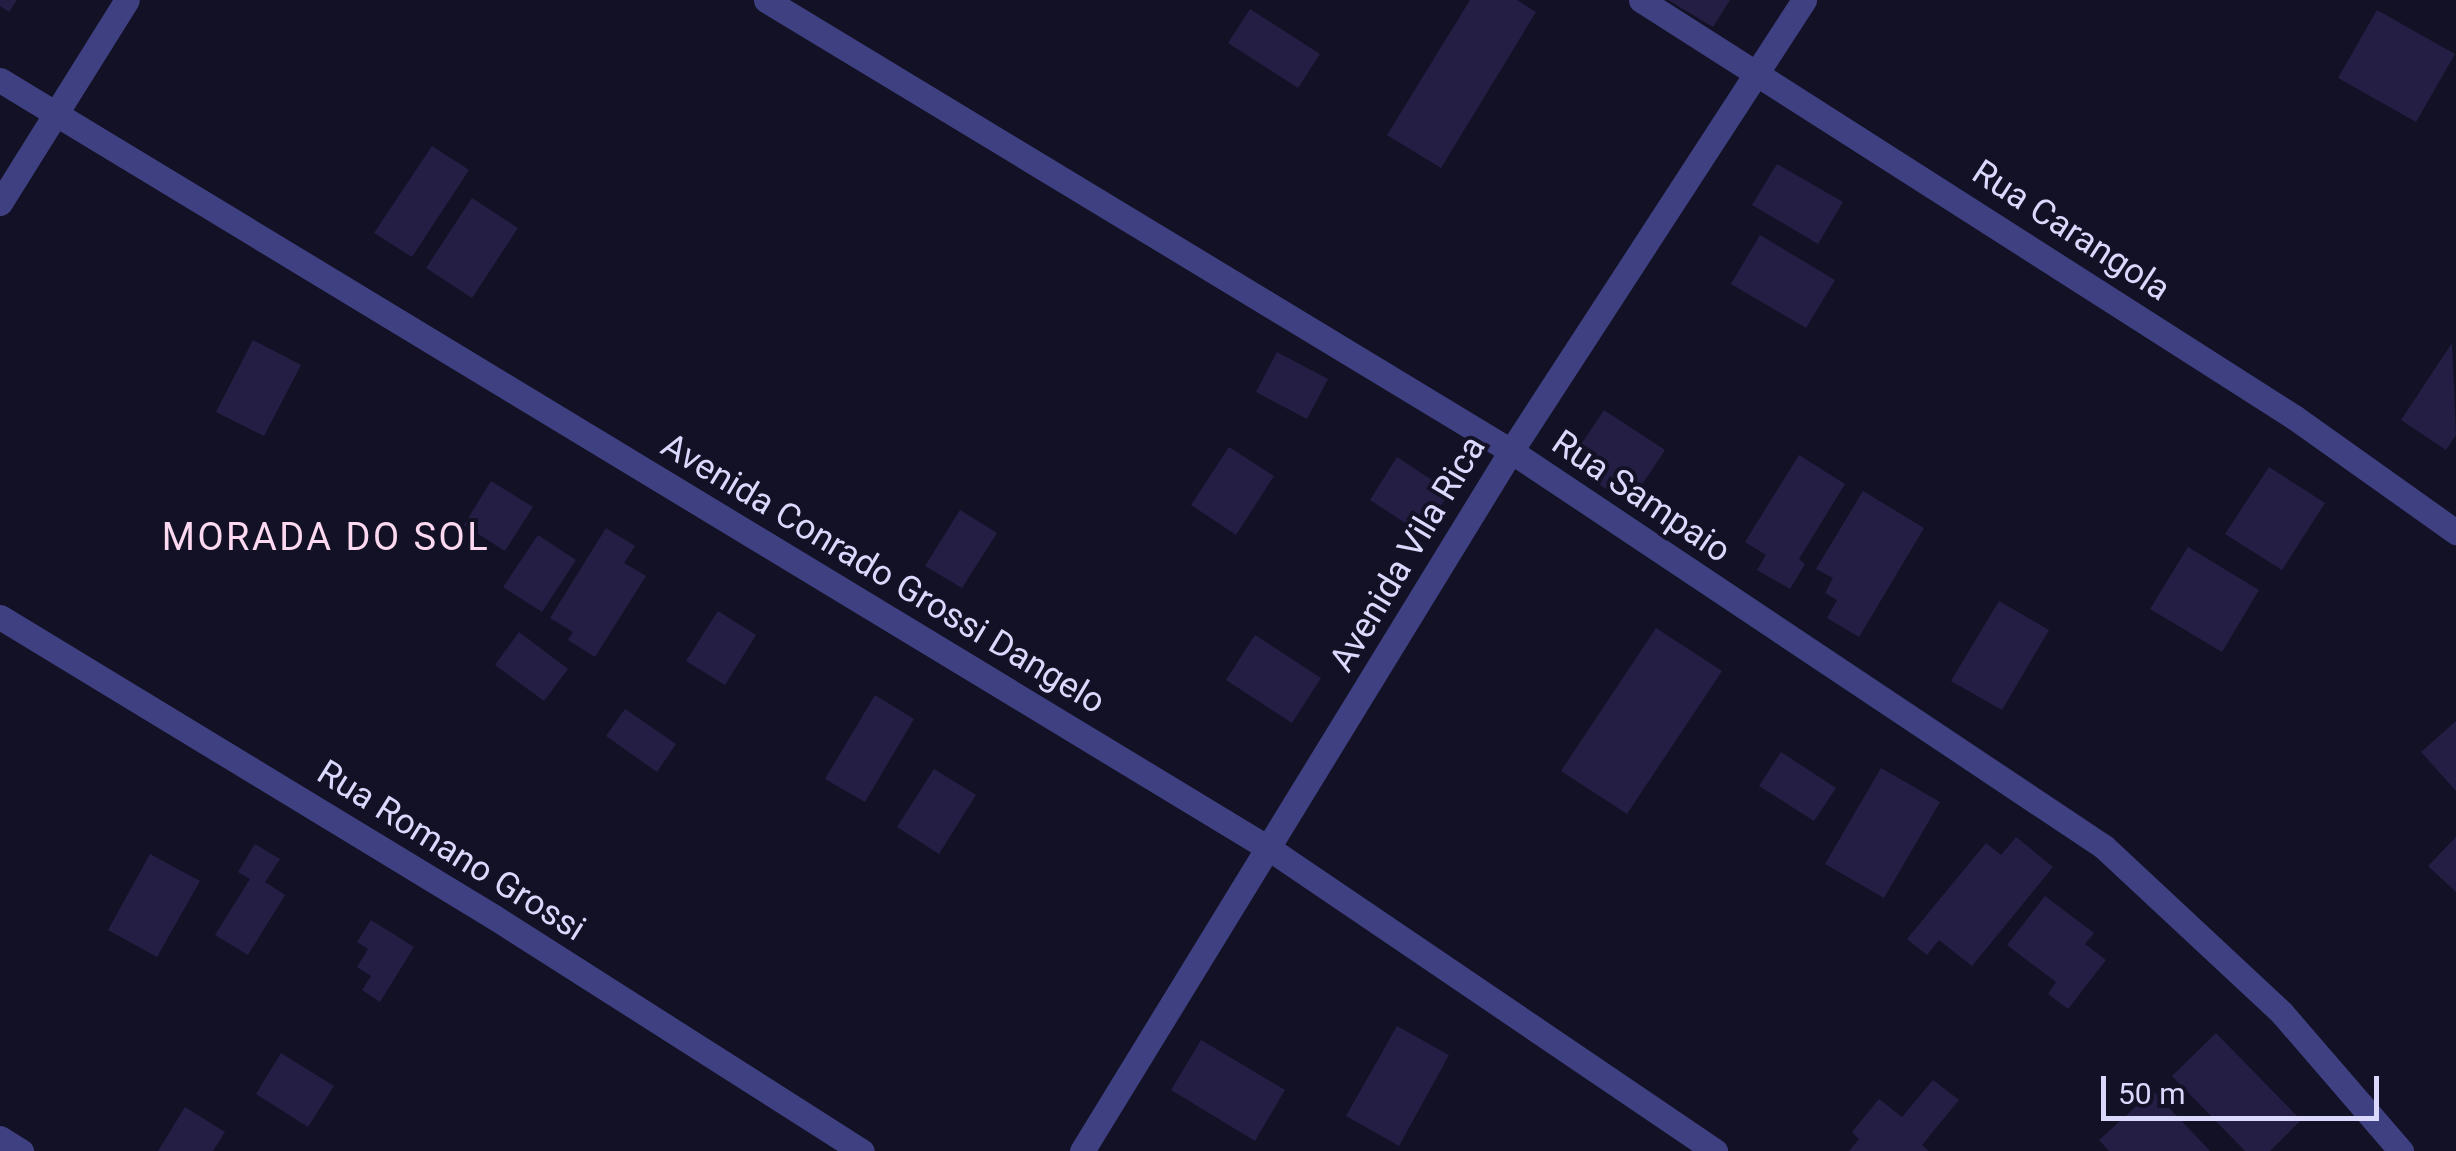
<!DOCTYPE html>
<style>
body{margin:0}
#map{position:relative;width:2456px;height:1151px;overflow:hidden;background:#131125;font-family:Roboto,sans-serif}
div>[style]{position:absolute}
[style*='--x']{left:calc(var(--x)*1px);top:calc(var(--y)*1px);width:calc(var(--w)*1px);rotate:calc(var(--a)*1deg)}
.building>*{inset:0;background:#241e45}
.street>*{height:25px;margin:-12.5px;padding:0 12.5px;transform-origin:12.5px;border-radius:12.5px;background:#3f4081}
span{translate:-50% -50%;white-space:nowrap;text-align:center;line-height:1.15;-webkit-text-stroke:8px #131125;paint-order:stroke}
.street-label{font-size:35px;color:#dad8fc}
.neighbourhood-label{font-size:38px;color:#fcd9f1;letter-spacing:2.5px}
.scale{position:absolute;left:2101px;top:1076px;width:278px;height:45px;box-sizing:border-box;border:5px solid #dad8fc;border-top:0;padding-left:12px;font-size:30px;line-height:35px;white-space:nowrap;color:#dad8fc;-webkit-text-stroke:8px #131125;paint-order:stroke}
</style>
<div id="map">
<div class="building">
<i style="clip-path:polygon(0 0,17px 0,9px 12px,0 6px)"></i>
<i style="clip-path:polygon(1470px 0,1517px 0,1536px 12px,1441px 168px,1387px 135px)"></i>
<i style="clip-path:polygon(1668px 0,1730px 0,1713px 27px)"></i>
<i style="clip-path:polygon(1250px 9px,1320px 54px,1298px 88px,1228px 43px)"></i>
<i style="clip-path:polygon(2377px 10px,2455px 54px,2416px 122px,2338px 78px)"></i>
<i style="clip-path:polygon(432px 146px,469px 170px,412px 257px,374px 233px)"></i>
<i style="clip-path:polygon(1777px 164px,1843px 202px,1818px 244px,1752px 205px)"></i>
<i style="clip-path:polygon(472px 198px,518px 228px,472px 298px,426px 268px)"></i>
<i style="clip-path:polygon(1760px 235px,1835px 280px,1806px 328px,1731px 284px)"></i>
<i style="clip-path:polygon(253px 340px,301px 365px,264px 436px,216px 412px)"></i>
<i style="clip-path:polygon(2452px 343px,2456px 435px,2446px 450px,2401px 420px)"></i>
<i style="clip-path:polygon(1277px 352px,1328px 379px,1307px 419px,1256px 392px)"></i>
<i style="clip-path:polygon(1604px 410px,1665px 450px,1629px 504px,1568px 464px)"></i>
<i style="clip-path:polygon(1229px 447px,1274px 476px,1236px 535px,1191px 505px)"></i>
<i style="clip-path:polygon(1799px 455px,1845px 484px,1799px 559px,1805px 564px,1790px 589px,1757px 570px,1766px 555px,1745px 542px)"></i>
<i style="clip-path:polygon(1397px 457px,1450px 492px,1422px 534px,1370px 500px)"></i>
<i style="clip-path:polygon(2269px 467px,2325px 503px,2282px 570px,2225px 534px)"></i>
<i style="clip-path:polygon(491px 481px,533px 507px,505px 551px,464px 525px)"></i>
<i style="clip-path:polygon(1863px 491px,1924px 528px,1859px 637px,1827px 618px,1837px 600px,1825px 593px,1833px 578px,1816px 569px)"></i>
<i style="clip-path:polygon(960px 510px,997px 533px,962px 588px,925px 566px)"></i>
<i style="clip-path:polygon(606px 528px,635px 546px,624px 563px,646px 576px,595px 657px,568px 640px,573px 632px,550px 618px)"></i>
<i style="clip-path:polygon(538px 535px,576px 560px,542px 612px,503px 587px)"></i>
<i style="clip-path:polygon(2188px 547px,2259px 590px,2222px 652px,2150px 609px)"></i>
<i style="clip-path:polygon(1999px 601px,2049px 630px,2002px 710px,1951px 681px)"></i>
<i style="clip-path:polygon(718px 611px,756px 635px,725px 685px,686px 661px)"></i>
<i style="clip-path:polygon(1656px 628px,1722px 671px,1627px 814px,1561px 771px)"></i>
<i style="clip-path:polygon(519px 632px,568px 669px,544px 701px,495px 665px)"></i>
<i style="clip-path:polygon(1255px 635px,1321px 678px,1292px 723px,1226px 680px)"></i>
<i style="clip-path:polygon(875px 695px,914px 719px,865px 802px,825px 779px)"></i>
<i style="clip-path:polygon(625px 709px,676px 744px,657px 772px,606px 736px)"></i>
<i style="clip-path:polygon(2456px 721px,2456px 791px,2421px 752px)"></i>
<i style="clip-path:polygon(1781px 752px,1836px 788px,1814px 821px,1759px 786px)"></i>
<i style="clip-path:polygon(1881px 768px,1940px 802px,1884px 898px,1825px 864px)"></i>
<i style="clip-path:polygon(934px 769px,976px 795px,939px 854px,897px 827px)"></i>
<i style="clip-path:polygon(2016px 837px,2053px 867px,1972px 966px,1939px 940px,1927px 955px,1907px 939px,1986px 843px,2001px 855px)"></i>
<i style="clip-path:polygon(2456px 837px,2456px 892px,2428px 866px)"></i>
<i style="clip-path:polygon(255px 844px,280px 859px,265px 882px,285px 895px,248px 955px,215px 935px,250px 879px,238px 872px)"></i>
<i style="clip-path:polygon(150px 854px,200px 881px,157px 957px,108px 930px)"></i>
<i style="clip-path:polygon(2045px 896px,2094px 933px,2085px 944px,2106px 960px,2068px 1009px,2048px 994px,2056px 982px,2007px 945px)"></i>
<i style="clip-path:polygon(371px 920px,414px 947px,380px 1002px,362px 990px,371px 976px,357px 967px,368px 949px,357px 942px)"></i>
<i style="clip-path:polygon(1397px 1026px,1449px 1055px,1399px 1146px,1346px 1116px)"></i>
<i style="clip-path:polygon(2216px 1033px,2301px 1120px,2270px 1151px,2245px 1151px,2172px 1076px)"></i>
<i style="clip-path:polygon(1201px 1040px,1285px 1090px,1255px 1141px,1171px 1090px)"></i>
<i style="clip-path:polygon(281px 1053px,334px 1086px,308px 1127px,256px 1094px)"></i>
<i style="clip-path:polygon(1933px 1080px,1959px 1100px,1922px 1145px,1929px 1151px,1849px 1151px,1859px 1139px,1852px 1132px,1879px 1099px,1902px 1117px)"></i>
<i style="clip-path:polygon(2153px 1091px,2210px 1151px,2109px 1151px,2099px 1140px)"></i>
<i style="clip-path:polygon(185px 1107px,225px 1132px,213px 1151px,158px 1151px)"></i>
</div>
<div class="street">
<i style="--x:766;--y:0;--w:871;--a:31.19"></i>
<i style="--x:1511;--y:451;--w:713;--a:33.73"></i>
<i style="--x:2104;--y:847;--w:242;--a:43"></i>
<i style="--x:2281;--y:1012;--w:184;--a:49.2"></i>
<i style="--x:1641;--y:0;--w:775;--a:32.56"></i>
<i style="--x:2294;--y:417;--w:199;--a:35.4"></i>
<i style="--x:0;--y:80;--w:1485;--a:31.2"></i>
<i style="--x:1270;--y:849;--w:538;--a:34.16"></i>
<i style="--x:0;--y:203;--w:239;--a:-58"></i>
<i style="--x:0;--y:617;--w:578;--a:31.27"></i>
<i style="--x:494;--y:917;--w:436;--a:32.5"></i>
<i style="--x:0;--y:1138;--w:25;--a:32"></i>
<i style="--x:1082;--y:1151;--w:821;--a:-58.5"></i>
<i style="--x:1511;--y:451;--w:538;--a:-56.99"></i>
</div>
<div class="street-label">
<span style="left:2071px;top:231px;rotate:33deg">Rua Carangola</span>
<span style="left:1641px;top:497px;rotate:34deg">Rua Sampaio</span>
<span style="left:1408px;top:554px;rotate:-59deg">Avenida Vila Rica</span>
<span style="left:883px;top:574px;rotate:31deg">Avenida Conrado Grossi Dangelo</span>
<span style="left:451px;top:851px;rotate:32deg">Rua Romano Grossi</span>
</div>
<div class="neighbourhood-label">
<span style="left:326px;top:538px">MORADA DO SOL</span>
</div>
<div class="scale">50 m</div>
</div>
